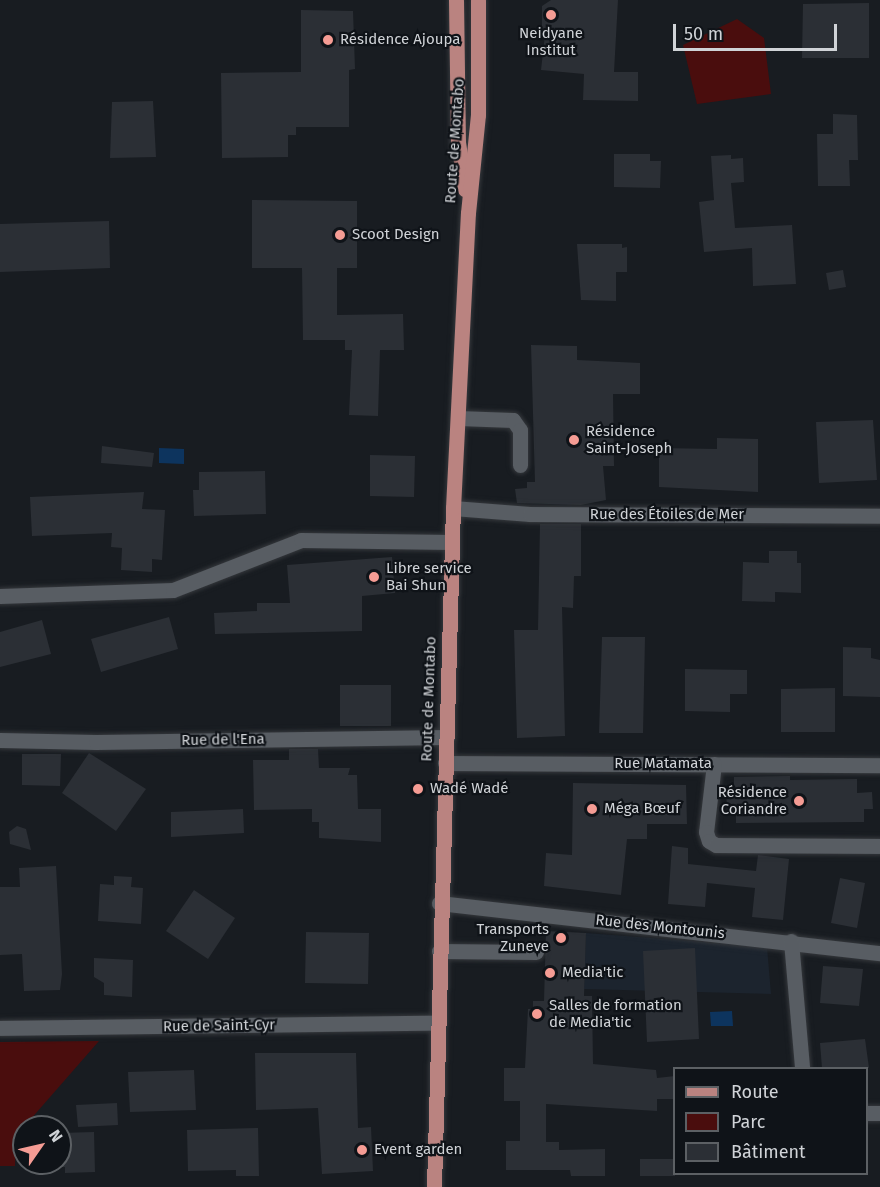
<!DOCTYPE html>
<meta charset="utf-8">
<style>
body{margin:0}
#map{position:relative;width:880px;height:1187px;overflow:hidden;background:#181c21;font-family:"Fira Sans",sans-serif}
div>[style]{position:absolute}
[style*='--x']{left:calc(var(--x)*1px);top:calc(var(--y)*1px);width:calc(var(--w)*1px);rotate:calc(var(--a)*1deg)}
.built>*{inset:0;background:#1c242e}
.green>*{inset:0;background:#4a0d0d}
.water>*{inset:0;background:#0d345e}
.building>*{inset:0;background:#2b2f35}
.roads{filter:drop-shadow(0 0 2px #35383c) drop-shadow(0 0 2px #35383c)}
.minor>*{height:15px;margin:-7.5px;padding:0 7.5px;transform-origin:7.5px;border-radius:7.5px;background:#585d63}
.major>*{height:15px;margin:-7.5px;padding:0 7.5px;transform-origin:7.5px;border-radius:7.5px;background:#ba8380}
.dots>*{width:16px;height:16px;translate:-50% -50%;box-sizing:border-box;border:3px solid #0f1318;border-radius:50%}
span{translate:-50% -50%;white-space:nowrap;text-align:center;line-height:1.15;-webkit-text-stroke:4.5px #0f1318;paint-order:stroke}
.poi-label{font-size:15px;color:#d0d3d7}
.left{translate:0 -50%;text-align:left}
.right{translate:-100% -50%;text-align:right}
.street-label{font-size:15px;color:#d0d3d7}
.legend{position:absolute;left:673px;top:1067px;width:195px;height:108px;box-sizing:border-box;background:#0f1318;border:2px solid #5c6064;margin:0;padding:8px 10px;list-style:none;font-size:18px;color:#d0d3d7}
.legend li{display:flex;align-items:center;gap:12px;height:30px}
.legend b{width:30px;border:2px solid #5c6064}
.north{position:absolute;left:12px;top:1115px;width:60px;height:60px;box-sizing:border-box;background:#0f1318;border:2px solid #5c6064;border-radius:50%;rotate:56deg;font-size:16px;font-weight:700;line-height:24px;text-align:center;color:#d0d3d7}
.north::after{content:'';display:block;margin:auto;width:21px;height:27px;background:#f59c94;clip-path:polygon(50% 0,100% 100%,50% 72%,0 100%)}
.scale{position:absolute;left:673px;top:24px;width:164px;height:27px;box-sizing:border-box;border:3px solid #d0d3d7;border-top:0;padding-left:8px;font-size:18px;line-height:21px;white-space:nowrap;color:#d0d3d7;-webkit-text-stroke:4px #0f1318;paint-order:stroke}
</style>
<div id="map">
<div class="built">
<i style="clip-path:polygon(586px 933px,767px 947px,771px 994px,584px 989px)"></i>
</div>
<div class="green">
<i style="clip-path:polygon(737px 19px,764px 38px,771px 94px,697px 104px,683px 45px)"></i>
<i style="clip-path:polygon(99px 1041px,16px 1136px,15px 1166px,0 1166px,0 1042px)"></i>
</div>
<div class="water">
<i style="clip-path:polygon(159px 448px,184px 449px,184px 464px,159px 463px)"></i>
<i style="clip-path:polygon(732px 1011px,733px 1026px,711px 1026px,710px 1012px)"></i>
</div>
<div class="building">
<i style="clip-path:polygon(551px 0,618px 0,614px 72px,638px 72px,638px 101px,583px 100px,584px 74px,541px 70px,545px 35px,542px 35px,542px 6px)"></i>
<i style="clip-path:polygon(869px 3px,869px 58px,802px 58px,803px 4px)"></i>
<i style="clip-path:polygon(301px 10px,353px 11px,355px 69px,349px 70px,349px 127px,296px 127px,296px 135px,288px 135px,288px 157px,222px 158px,221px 73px,301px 72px)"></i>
<i style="clip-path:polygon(153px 101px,156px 157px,110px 158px,112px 102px)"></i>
<i style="clip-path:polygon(833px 114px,857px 115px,858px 160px,849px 160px,850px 186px,818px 186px,817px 134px,833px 134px)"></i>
<i style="clip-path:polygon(614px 154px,650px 154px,650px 161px,661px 161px,660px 188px,614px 187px)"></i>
<i style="clip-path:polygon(731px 155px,731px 159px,743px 158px,744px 182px,731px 183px,735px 228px,792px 225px,796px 284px,753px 286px,752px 248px,704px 252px,699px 202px,714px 200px,711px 156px)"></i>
<i style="clip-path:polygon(252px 200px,357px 201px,357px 268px,337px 268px,337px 315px,403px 314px,404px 350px,380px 350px,378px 416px,349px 415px,352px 350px,345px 350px,345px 340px,303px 340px,302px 268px,252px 268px)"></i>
<i style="clip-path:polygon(109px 221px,110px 268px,0 272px,0 224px)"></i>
<i style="clip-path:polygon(577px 244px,622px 244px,622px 248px,627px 247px,627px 272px,616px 272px,616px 301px,581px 300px)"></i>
<i style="clip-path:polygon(843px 270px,846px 287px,829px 290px,826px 273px)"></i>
<i style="clip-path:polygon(531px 345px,577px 346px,577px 360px,640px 363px,640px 394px,613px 394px,614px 466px,603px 466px,606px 500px,581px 505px,517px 503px,515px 489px,527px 488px,527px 482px,535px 482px)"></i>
<i style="clip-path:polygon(873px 420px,877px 480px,819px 483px,816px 422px)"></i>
<i style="clip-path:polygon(717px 438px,758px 439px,758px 492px,659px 487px,659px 448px,717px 449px)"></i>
<i style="clip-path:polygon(102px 446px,154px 453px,152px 467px,101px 463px)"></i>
<i style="clip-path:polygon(370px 455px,415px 456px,414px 497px,370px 496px)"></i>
<i style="clip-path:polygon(265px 471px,266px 514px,194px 516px,193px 490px,199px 490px,199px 472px)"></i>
<i style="clip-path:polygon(144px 492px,142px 509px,165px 510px,162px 560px,152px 559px,152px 572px,121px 570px,122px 548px,111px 547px,112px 533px,32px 536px,30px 497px)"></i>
<i style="clip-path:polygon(540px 524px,581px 524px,581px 576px,574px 576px,573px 608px,562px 607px,565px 736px,517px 738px,514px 630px,538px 630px)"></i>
<i style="clip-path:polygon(769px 551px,797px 551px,797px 563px,801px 563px,801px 593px,775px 592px,775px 602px,742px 601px,743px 562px,769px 563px)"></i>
<i style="clip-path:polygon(392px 557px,395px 593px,362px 596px,362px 631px,215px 634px,214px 613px,257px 611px,257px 603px,290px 603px,287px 565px)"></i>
<i style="clip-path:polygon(169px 617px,178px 649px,101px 672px,91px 639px)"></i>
<i style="clip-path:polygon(42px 620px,51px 654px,0 667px,0 632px)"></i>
<i style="clip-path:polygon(602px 637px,645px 637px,643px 733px,599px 733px)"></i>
<i style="clip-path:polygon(843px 647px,871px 648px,871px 658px,880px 660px,880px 697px,843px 696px)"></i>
<i style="clip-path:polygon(685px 669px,747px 670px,747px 694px,730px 694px,730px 712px,685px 711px)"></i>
<i style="clip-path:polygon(340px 685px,391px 685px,391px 726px,340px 726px)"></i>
<i style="clip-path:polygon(835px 688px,835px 732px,781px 732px,781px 689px)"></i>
<i style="clip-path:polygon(289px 749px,318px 749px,319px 768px,350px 768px,348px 775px,357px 775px,358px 809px,381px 809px,381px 842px,319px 838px,319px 822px,312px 822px,312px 809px,254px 810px,253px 760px,289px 760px)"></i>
<i style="clip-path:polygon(89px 753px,146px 789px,116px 831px,62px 793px)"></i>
<i style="clip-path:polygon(22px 754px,61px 754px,60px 786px,22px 785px)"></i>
<i style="clip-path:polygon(790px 776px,790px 780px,857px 779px,857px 793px,872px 792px,873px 809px,864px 809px,864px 822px,736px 823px,736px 812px,727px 812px,726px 786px,734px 786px,734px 777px)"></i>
<i style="clip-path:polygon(573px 783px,686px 785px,687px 824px,647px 824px,647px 839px,627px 839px,621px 895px,544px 886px,546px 853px,572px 855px)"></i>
<i style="clip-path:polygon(243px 809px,244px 833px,171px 837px,171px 812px)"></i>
<i style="clip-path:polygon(17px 826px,26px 829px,31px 850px,10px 844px,9px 832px)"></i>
<i style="clip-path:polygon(672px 846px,688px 848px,688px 864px,756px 871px,758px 855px,789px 859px,783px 920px,752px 917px,755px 888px,707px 883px,705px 907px,668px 904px)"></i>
<i style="clip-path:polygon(56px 866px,62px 974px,60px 990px,24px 991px,22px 954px,0 955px,0 887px,20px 887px,19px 868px)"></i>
<i style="clip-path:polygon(114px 876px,132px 877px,131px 887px,143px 888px,141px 924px,98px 921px,100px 884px,114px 885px)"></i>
<i style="clip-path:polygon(840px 878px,865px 883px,857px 928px,831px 923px)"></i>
<i style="clip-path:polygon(194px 890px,235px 918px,208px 959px,166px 931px)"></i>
<i style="clip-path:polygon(546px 931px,586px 933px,584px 996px,592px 996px,593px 1064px,656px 1070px,657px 1078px,675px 1076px,675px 1099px,657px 1099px,657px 1111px,546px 1104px,546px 1142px,559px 1142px,559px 1150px,605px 1149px,605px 1176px,571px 1176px,570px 1170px,506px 1170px,506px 1141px,520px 1141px,520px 1101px,504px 1101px,504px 1068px,525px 1068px,528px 1009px,533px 1009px,533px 1001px,544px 1001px)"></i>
<i style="clip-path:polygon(306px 932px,369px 933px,368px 984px,305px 983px)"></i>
<i style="clip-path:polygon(695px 948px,699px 1039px,647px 1042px,643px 951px)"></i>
<i style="clip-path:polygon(94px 958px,133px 960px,132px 997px,104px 995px,104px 983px,94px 977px)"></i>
<i style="clip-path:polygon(823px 966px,863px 969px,859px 1006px,820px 1003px)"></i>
<i style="clip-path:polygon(865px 1039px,869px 1068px,822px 1068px,820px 1043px)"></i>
<i style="clip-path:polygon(255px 1053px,356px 1053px,358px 1128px,371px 1127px,373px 1171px,322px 1174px,318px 1108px,256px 1110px)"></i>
<i style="clip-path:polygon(194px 1070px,196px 1110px,130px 1112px,128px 1072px)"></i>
<i style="clip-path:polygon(117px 1103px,118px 1125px,78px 1127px,76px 1105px)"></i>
<i style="clip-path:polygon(258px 1128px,259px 1176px,236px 1176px,236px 1170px,188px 1171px,187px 1130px)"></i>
<i style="clip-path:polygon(94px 1132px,95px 1172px,65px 1173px,65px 1167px,60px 1167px,60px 1133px)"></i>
<i style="clip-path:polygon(640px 1159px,675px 1159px,675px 1176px,640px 1176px)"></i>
</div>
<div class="roads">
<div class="minor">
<i style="--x:458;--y:418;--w:55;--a:2.1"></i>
<i style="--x:513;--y:420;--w:12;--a:55"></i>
<i style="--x:520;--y:430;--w:35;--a:90"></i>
<i style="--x:453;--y:508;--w:77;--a:4.5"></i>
<i style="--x:530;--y:514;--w:350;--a:0.3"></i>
<i style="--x:0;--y:596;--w:173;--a:-2"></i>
<i style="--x:173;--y:590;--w:137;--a:-21.3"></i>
<i style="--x:301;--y:540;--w:151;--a:0.8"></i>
<i style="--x:0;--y:740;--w:96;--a:1.2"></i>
<i style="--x:96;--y:742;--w:351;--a:-0.8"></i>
<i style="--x:445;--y:763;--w:435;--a:0.3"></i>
<i style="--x:714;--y:764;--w:68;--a:96.7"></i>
<i style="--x:706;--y:832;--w:9;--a:72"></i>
<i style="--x:709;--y:841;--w:8;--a:30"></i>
<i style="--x:716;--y:845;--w:164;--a:0.3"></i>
<i style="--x:439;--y:903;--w:444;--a:6.5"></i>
<i style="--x:791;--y:941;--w:127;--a:85"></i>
<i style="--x:439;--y:951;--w:97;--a:0.6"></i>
<i style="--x:0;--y:1028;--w:438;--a:-0.7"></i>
<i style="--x:866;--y:1113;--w:14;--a:0"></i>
</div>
<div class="major">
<i style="--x:456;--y:0;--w:142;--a:89.2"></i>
<i style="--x:458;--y:142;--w:48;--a:81.5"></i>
<i style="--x:434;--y:1187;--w:679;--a:-88.4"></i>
<i style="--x:453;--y:508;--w:295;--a:-87.1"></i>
<i style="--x:468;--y:213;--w:99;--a:-84.2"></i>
<i style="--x:478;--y:115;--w:115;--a:-90"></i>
</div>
</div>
<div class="dots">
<i style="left:551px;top:15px;background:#f59c94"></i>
<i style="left:328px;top:40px;background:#f59c94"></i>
<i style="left:340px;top:235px;background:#f59c94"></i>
<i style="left:574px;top:440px;background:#f59c94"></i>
<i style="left:374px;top:577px;background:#f59c94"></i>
<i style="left:418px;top:789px;background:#f59c94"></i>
<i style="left:799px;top:801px;background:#f59c94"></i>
<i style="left:592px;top:809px;background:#f59c94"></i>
<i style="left:561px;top:938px;background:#f59c94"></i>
<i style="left:550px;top:973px;background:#f59c94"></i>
<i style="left:537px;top:1014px;background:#f59c94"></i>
<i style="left:362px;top:1150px;background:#f59c94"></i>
</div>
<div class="poi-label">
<span style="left:551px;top:42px">Neidyane<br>Institut</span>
<span class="left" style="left:340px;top:40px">Résidence Ajoupa</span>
<span class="left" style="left:352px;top:235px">Scoot Design</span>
<span class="left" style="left:586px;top:440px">Résidence<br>Saint-Joseph</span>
<span class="left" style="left:386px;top:577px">Libre service<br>Bai Shun</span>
<span class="left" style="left:430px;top:789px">Wadé Wadé</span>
<span class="right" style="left:787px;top:801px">Résidence<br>Coriandre</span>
<span class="left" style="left:604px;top:809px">Méga Bœuf</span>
<span class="right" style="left:549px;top:938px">Transports<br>Zuneve</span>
<span class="left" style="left:562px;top:973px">Media'tic</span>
<span class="left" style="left:549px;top:1014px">Salles de formation<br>de Media'tic</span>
<span class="left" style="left:374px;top:1150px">Event garden</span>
</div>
<div class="street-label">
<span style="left:455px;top:141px;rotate:-86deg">Route de Montabo</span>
<span style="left:667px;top:515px">Rue des Étoiles de Mer</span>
<span style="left:429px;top:699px;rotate:-88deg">Route de Montabo</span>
<span style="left:223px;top:740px;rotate:-1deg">Rue de l'Ena</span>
<span style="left:663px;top:764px">Rue Matamata</span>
<span style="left:660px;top:927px;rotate:6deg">Rue des Montounis</span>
<span style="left:219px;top:1026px;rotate:-1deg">Rue de Saint-Cyr</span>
</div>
<ul class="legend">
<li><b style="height:8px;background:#ba8380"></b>Route</li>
<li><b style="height:16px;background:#4a0d0d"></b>Parc</li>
<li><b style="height:16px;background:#2b2f35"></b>Bâtiment</li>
</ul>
<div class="north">N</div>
<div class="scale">50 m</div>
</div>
